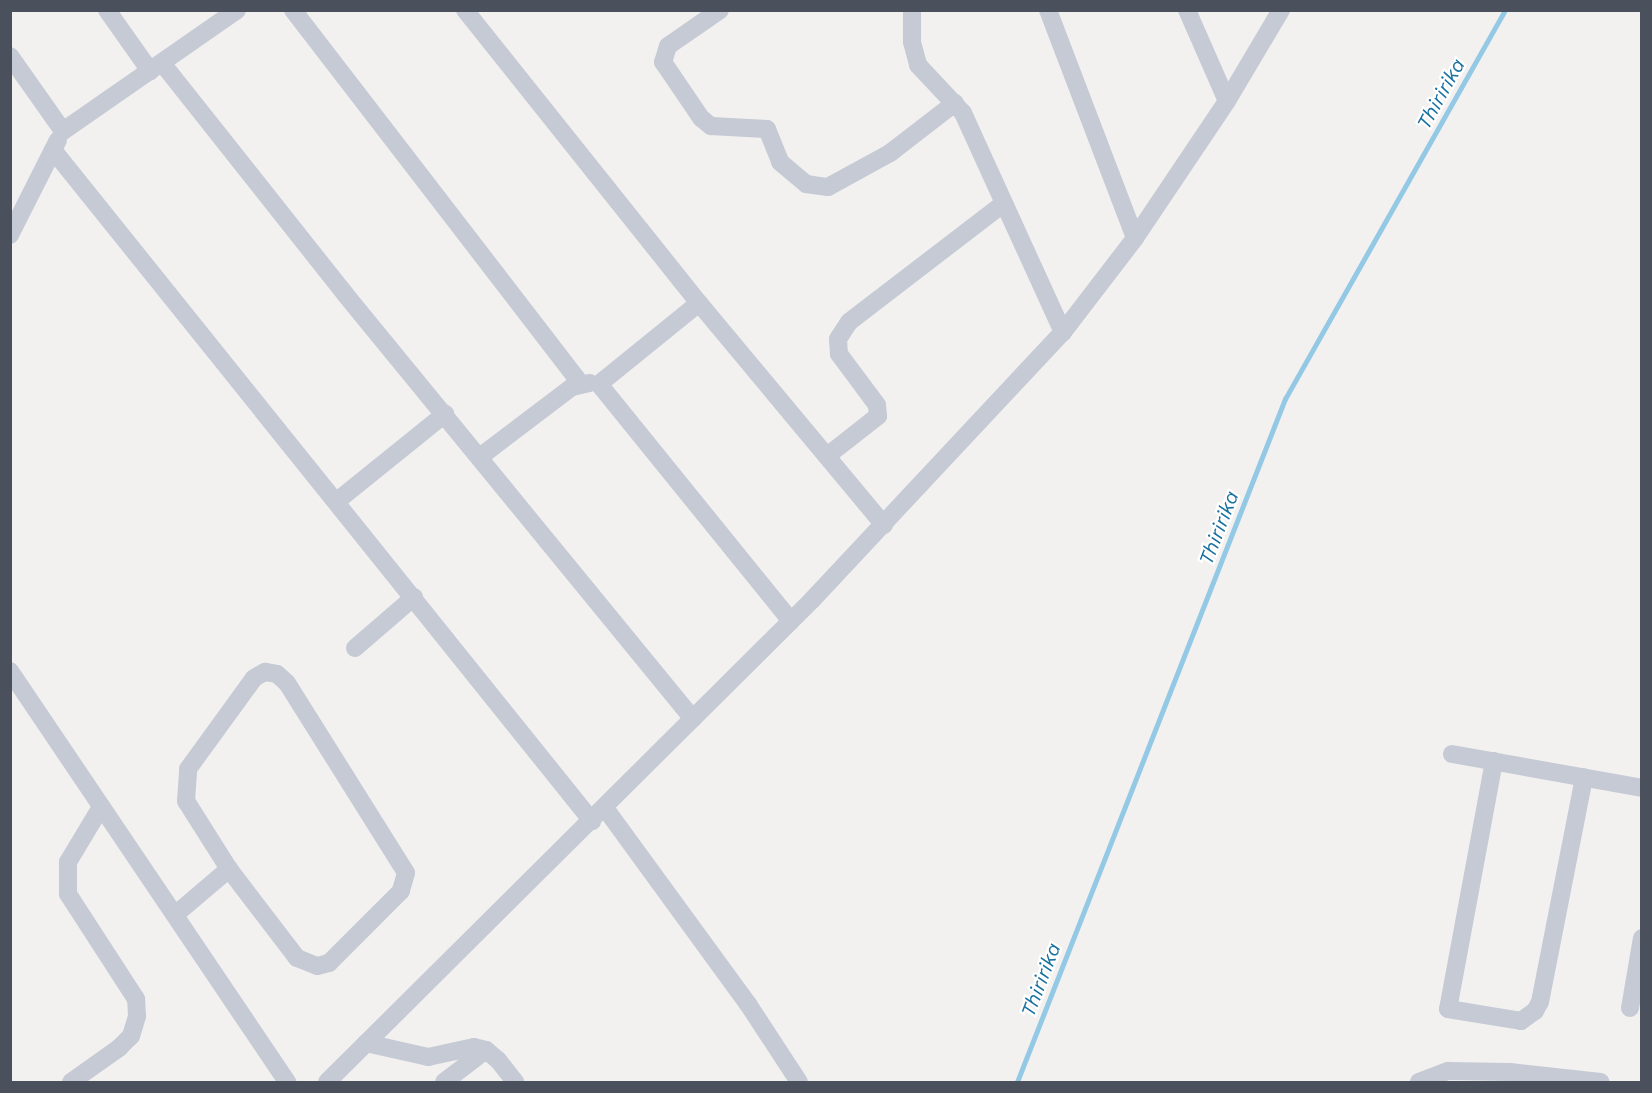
<!DOCTYPE html>
<style>
body{margin:0}
#map{position:relative;width:1652px;height:1093px;overflow:hidden;background:#f2f1f0;font-family:"Work Sans",sans-serif}
div>[style]{position:absolute}
[style*='--x']{left:calc(var(--x)*1px);top:calc(var(--y)*1px);width:calc(var(--w)*1px);rotate:calc(var(--a)*1deg)}
.stream>*{height:4.5px;margin:-2.25px;padding:0 2.25px;transform-origin:2.25px;border-radius:2.25px;background:#94c9e5}
.minor>*{height:18px;margin:-9px;padding:0 9px;transform-origin:9px;border-radius:9px;background:#c5cad4}
span{translate:-50% -50%;white-space:nowrap;text-align:center;line-height:1.15;-webkit-text-stroke:4.5px #fff;paint-order:stroke}
.water-label{font-size:20px;color:#1871a0;font-style:italic}
.frame{position:absolute;inset:0;border:12px solid #4a515c;pointer-events:none}
</style>
<div id="map">
<div class="stream">
<i style="--x:1017;--y:1082;--w:734;--a:-68.58"></i>
<i style="--x:1285;--y:399;--w:447;--a:-60.5"></i>
</div>
<div class="minor">
<i style="--x:107;--y:10;--w:75;--a:54.8"></i>
<i style="--x:293;--y:10;--w:471;--a:52.4"></i>
<i style="--x:465;--y:10;--w:375;--a:51.4"></i>
<i style="--x:699;--y:303;--w:289;--a:50.2"></i>
<i style="--x:720;--y:10;--w:63;--a:145.3"></i>
<i style="--x:668;--y:46;--w:17;--a:107"></i>
<i style="--x:663;--y:62;--w:68;--a:55.8"></i>
<i style="--x:701;--y:118;--w:13;--a:39"></i>
<i style="--x:711;--y:126;--w:56;--a:3.1"></i>
<i style="--x:767;--y:129;--w:35;--a:68"></i>
<i style="--x:780;--y:162;--w:34;--a:40"></i>
<i style="--x:806;--y:184;--w:22;--a:8"></i>
<i style="--x:828;--y:187;--w:71;--a:-28.7"></i>
<i style="--x:890;--y:153;--w:82;--a:-37.6"></i>
<i style="--x:912;--y:10;--w:32;--a:90"></i>
<i style="--x:912;--y:42;--w:24;--a:75"></i>
<i style="--x:918;--y:65;--w:66;--a:46.8"></i>
<i style="--x:963;--y:113;--w:241;--a:65.5"></i>
<i style="--x:1048;--y:10;--w:244;--a:69.1"></i>
<i style="--x:1187;--y:10;--w:99;--a:66.3"></i>
<i style="--x:10;--y:56;--w:92;--a:54.8"></i>
<i style="--x:63;--y:131;--w:212;--a:-34.8"></i>
<i style="--x:162;--y:63;--w:295;--a:51.6"></i>
<i style="--x:345;--y:294;--w:549;--a:50.69"></i>
<i style="--x:53;--y:150;--w:861;--a:51.23"></i>
<i style="--x:10;--y:235;--w:106;--a:-63.2"></i>
<i style="--x:699;--y:303;--w:129;--a:141"></i>
<i style="--x:599;--y:384;--w:305;--a:51"></i>
<i style="--x:481;--y:456;--w:114;--a:-37.2"></i>
<i style="--x:572;--y:387;--w:18;--a:-13"></i>
<i style="--x:827;--y:456;--w:65;--a:-38.1"></i>
<i style="--x:878;--y:416;--w:11;--a:-95"></i>
<i style="--x:877;--y:405;--w:64;--a:-126.7"></i>
<i style="--x:839;--y:354;--w:15;--a:-94"></i>
<i style="--x:838;--y:339;--w:20;--a:-57"></i>
<i style="--x:849;--y:322;--w:195;--a:-37.5"></i>
<i style="--x:337;--y:501;--w:139;--a:-38.9"></i>
<i style="--x:355;--y:648;--w:78;--a:-40.8"></i>
<i style="--x:10;--y:671;--w:496;--a:56"></i>
<i style="--x:265;--y:672;--w:12;--a:9"></i>
<i style="--x:277;--y:674;--w:13;--a:42"></i>
<i style="--x:287;--y:683;--w:224;--a:57.9"></i>
<i style="--x:406;--y:873;--w:19;--a:106"></i>
<i style="--x:401;--y:891;--w:102;--a:135"></i>
<i style="--x:329;--y:963;--w:12;--a:166"></i>
<i style="--x:317;--y:966;--w:22;--a:-158"></i>
<i style="--x:297;--y:958;--w:112;--a:-127.4"></i>
<i style="--x:229;--y:869;--w:80;--a:-122.3"></i>
<i style="--x:186;--y:801;--w:32;--a:-86"></i>
<i style="--x:188;--y:769;--w:112;--a:-54"></i>
<i style="--x:254;--y:678;--w:13;--a:-29"></i>
<i style="--x:1452;--y:754;--w:193;--a:10.1"></i>
<i style="--x:1494;--y:761;--w:252;--a:100.5"></i>
<i style="--x:1448;--y:1009;--w:74;--a:9.3"></i>
<i style="--x:1521;--y:1021;--w:17;--a:-36"></i>
<i style="--x:1535;--y:1011;--w:10;--a:-61"></i>
<i style="--x:1540;--y:1002;--w:229;--a:-78.9"></i>
<i style="--x:605;--y:808;--w:243;--a:53.9"></i>
<i style="--x:748;--y:1004;--w:93;--a:56.8"></i>
<i style="--x:176;--y:914;--w:70;--a:-40.3"></i>
<i style="--x:1630;--y:1008;--w:71;--a:-80.3"></i>
<i style="--x:366;--y:1043;--w:64;--a:12.7"></i>
<i style="--x:428;--y:1057;--w:47;--a:-12.3"></i>
<i style="--x:474;--y:1047;--w:12;--a:14"></i>
<i style="--x:486;--y:1050;--w:16;--a:40"></i>
<i style="--x:498;--y:1060;--w:28;--a:52"></i>
<i style="--x:71;--y:1082;--w:59;--a:-35.3"></i>
<i style="--x:119;--y:1048;--w:17;--a:-45"></i>
<i style="--x:131;--y:1036;--w:21;--a:-73"></i>
<i style="--x:137;--y:1016;--w:17;--a:-93"></i>
<i style="--x:136;--y:999;--w:125;--a:-122.9"></i>
<i style="--x:68;--y:894;--w:32;--a:-90"></i>
<i style="--x:68;--y:862;--w:64;--a:-59"></i>
<i style="--x:327;--y:1082;--w:684;--a:-44.82"></i>
<i style="--x:812;--y:600;--w:367;--a:-46.9"></i>
<i style="--x:1063;--y:332;--w:118;--a:-52.5"></i>
<i style="--x:1135;--y:238;--w:165;--a:-56.1"></i>
<i style="--x:1227;--y:101;--w:106;--a:-59.3"></i>
<i style="--x:444;--y:1082;--w:53;--a:-37.3"></i>
<i style="--x:1419;--y:1082;--w:31;--a:-21"></i>
<i style="--x:1448;--y:1071;--w:62;--a:0.9"></i>
<i style="--x:1510;--y:1072;--w:91;--a:6.3"></i>
</div>
<div class="water-label">
<span style="left:1441px;top:94px;rotate:-61deg">Thiririka</span>
<span style="left:1219px;top:528px;rotate:-69deg">Thiririka</span>
<span style="left:1041px;top:980px;rotate:-69deg">Thiririka</span>
</div>
<div class="frame"></div>
</div>
